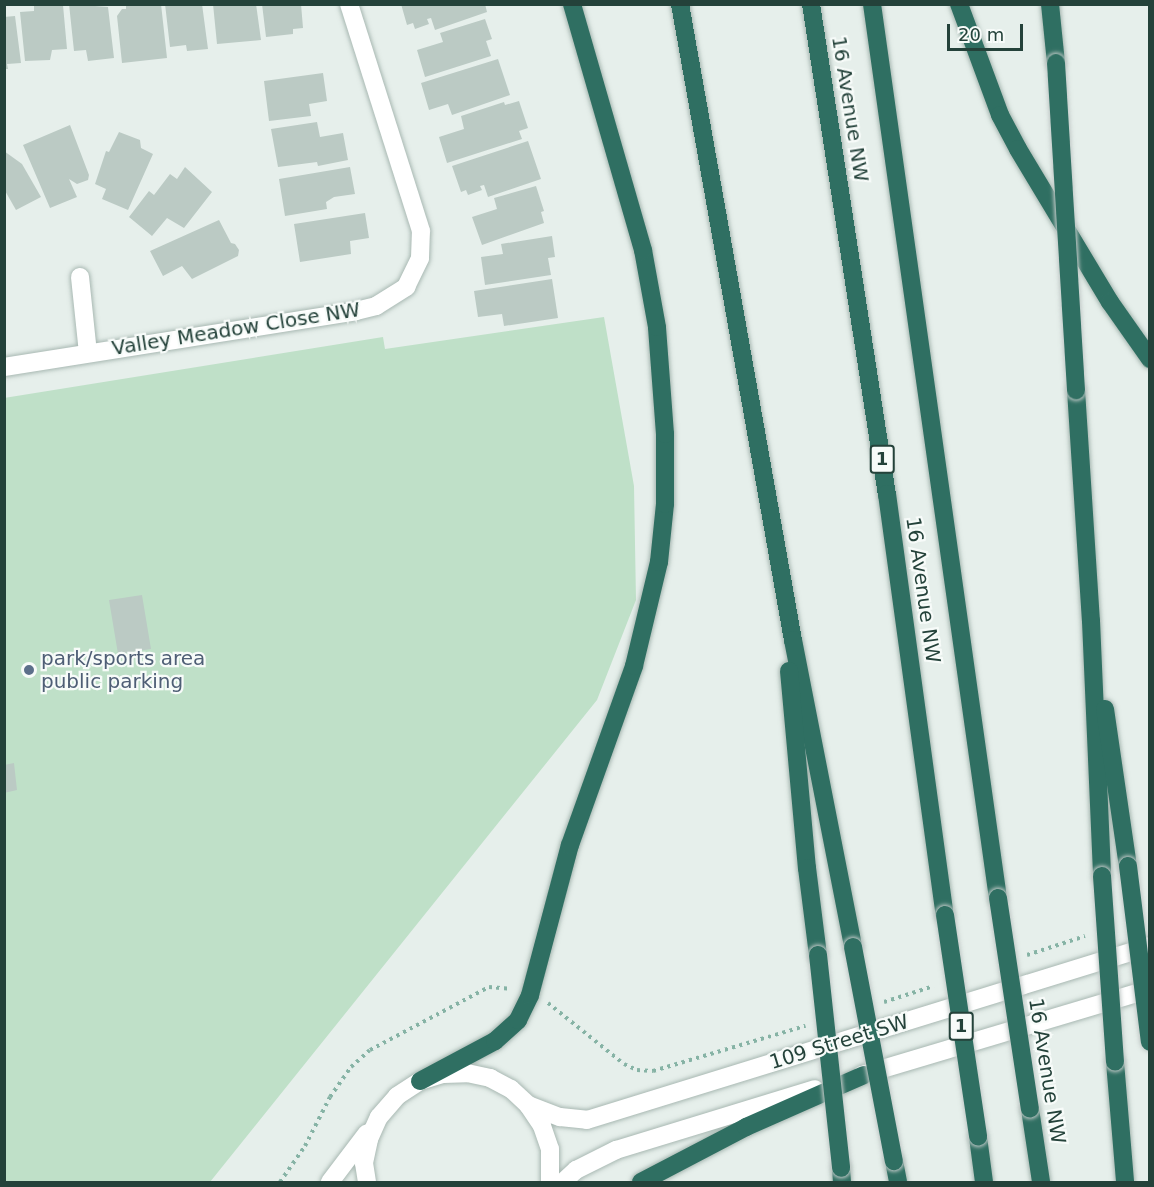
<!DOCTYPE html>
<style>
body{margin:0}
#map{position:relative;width:1154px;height:1187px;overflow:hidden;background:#e6efeb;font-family:"DejaVu Sans",sans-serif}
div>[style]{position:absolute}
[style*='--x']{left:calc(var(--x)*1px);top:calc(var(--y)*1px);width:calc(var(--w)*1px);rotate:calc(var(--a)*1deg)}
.green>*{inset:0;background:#bfe0c8}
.building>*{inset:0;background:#bbcac4}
.path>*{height:4px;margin-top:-2px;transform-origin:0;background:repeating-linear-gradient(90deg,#86b3a5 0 3px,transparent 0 7.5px)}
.roads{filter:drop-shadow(0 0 2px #a8b8b2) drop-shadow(0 0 2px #a8b8b2)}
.street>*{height:18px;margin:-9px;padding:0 9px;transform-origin:9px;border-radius:9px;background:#fff}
.secondary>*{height:18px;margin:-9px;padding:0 9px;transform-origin:9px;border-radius:9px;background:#fff}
.highway>*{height:18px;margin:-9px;padding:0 9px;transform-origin:9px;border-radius:9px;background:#2f6f62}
.bridges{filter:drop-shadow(0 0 2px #c2cac8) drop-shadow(0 0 2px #c2cac8)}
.highway-bridge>*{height:18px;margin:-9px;padding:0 9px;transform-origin:9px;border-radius:9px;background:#2f6f62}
.dots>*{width:16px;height:16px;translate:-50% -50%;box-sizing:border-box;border:3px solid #f7fbf9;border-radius:50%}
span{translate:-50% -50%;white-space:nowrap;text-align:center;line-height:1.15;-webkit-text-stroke:4.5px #f7fbf9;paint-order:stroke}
.shield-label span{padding:2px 4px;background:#f7fbf9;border:2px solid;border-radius:4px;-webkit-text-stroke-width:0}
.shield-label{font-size:18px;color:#24423a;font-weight:700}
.street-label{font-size:20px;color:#24423a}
.service-label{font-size:20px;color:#4e5e75}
.left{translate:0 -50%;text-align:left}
.frame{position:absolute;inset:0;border:6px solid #24423a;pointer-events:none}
.scale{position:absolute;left:947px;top:24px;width:76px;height:27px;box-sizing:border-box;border:3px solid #24423a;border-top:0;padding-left:8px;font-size:18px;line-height:21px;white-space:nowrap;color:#24423a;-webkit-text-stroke:4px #f7fbf9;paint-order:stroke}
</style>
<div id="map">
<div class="green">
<i style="clip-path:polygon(604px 317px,634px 486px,636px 600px,597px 700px,210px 1182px,6px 1182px,4px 398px,383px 337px,385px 349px)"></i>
</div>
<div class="building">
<i style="clip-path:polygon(34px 4px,63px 5px,67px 49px,52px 50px,50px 60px,25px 61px,20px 12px,34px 11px)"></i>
<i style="clip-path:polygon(69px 4px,108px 7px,114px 58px,88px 61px,86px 50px,74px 51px)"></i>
<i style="clip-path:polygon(126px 4px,161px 4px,167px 58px,122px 63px,117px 16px,122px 9px,126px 9px)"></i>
<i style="clip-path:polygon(165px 4px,202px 4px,208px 49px,187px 51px,186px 45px,170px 47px)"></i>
<i style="clip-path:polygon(213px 4px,256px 4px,261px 40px,217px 44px)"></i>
<i style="clip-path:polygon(262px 4px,301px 4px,303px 28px,293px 29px,293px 34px,266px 37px)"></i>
<i style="clip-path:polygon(401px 4px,485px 4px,487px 12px,435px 30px,431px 18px,427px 19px,429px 24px,415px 29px,413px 23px,407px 25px)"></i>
<i style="clip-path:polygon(15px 16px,21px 63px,7px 64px,8px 69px,4px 69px,4px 17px)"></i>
<i style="clip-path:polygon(485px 19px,492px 39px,486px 41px,491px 56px,425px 77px,417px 50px,443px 42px,440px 33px)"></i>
<i style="clip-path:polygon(498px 59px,510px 95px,452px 115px,448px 104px,429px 110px,421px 83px)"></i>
<i style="clip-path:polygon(323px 73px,327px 101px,309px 104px,311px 116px,269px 121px,264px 81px)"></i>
<i style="clip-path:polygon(519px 101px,528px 128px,519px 131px,522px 139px,447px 163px,439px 137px,464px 129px,461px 116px,504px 102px,505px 105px)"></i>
<i style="clip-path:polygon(317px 122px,320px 137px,343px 133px,348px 160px,318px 166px,317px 162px,278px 167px,271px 129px)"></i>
<i style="clip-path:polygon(70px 125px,89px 175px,88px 180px,77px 184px,69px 179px,77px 197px,50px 208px,23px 145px)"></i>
<i style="clip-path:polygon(119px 132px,140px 140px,141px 148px,153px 154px,128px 210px,102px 199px,106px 189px,95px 184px,106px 151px,109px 152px)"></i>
<i style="clip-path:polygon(528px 141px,541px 179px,488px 197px,484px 185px,480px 186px,482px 190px,468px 195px,466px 190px,461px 192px,452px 166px)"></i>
<i style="clip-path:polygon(4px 151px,22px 164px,41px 197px,16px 210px,4px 189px)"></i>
<i style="clip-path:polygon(185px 167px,212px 192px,184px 228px,167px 218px,152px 236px,129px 217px,149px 191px,154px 195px,170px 174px,177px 179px)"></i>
<i style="clip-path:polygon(350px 167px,355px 194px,334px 197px,326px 202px,327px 209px,285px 216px,279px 179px)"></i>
<i style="clip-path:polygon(536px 186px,544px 211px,541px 212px,544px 223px,482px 245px,472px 217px,497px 209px,494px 198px)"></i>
<i style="clip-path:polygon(365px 213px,369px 238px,350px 241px,351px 254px,300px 262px,294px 224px)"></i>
<i style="clip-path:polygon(219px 220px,231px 243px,235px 244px,239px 250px,238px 256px,192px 279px,182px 266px,163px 276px,150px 251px)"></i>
<i style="clip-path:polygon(552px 236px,555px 257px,548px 258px,551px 275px,485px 285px,481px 257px,503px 254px,501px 244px)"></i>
<i style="clip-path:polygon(552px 279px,558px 318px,504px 326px,502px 314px,478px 317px,474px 291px)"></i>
<i style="clip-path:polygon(142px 595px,151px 649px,118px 654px,109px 600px)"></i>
<i style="clip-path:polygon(14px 763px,17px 790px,4px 793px,4px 765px)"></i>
</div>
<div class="path">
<i style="--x:1027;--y:955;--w:61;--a:-18.1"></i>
<i style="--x:884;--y:1002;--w:52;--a:-17.7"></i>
<i style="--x:548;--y:1003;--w:97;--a:38.8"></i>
<i style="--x:624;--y:1064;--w:14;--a:25"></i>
<i style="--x:637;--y:1070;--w:16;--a:4"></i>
<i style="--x:653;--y:1071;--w:159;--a:-16.5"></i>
<i style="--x:280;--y:1182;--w:44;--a:-55.2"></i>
<i style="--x:305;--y:1146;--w:55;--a:-63"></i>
<i style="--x:330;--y:1097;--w:37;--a:-55"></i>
<i style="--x:351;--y:1067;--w:25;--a:-42"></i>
<i style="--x:370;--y:1050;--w:135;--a:-27.9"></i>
<i style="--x:489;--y:987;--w:21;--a:5"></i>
</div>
<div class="roads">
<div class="street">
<i style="--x:80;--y:277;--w:76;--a:84"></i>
<i style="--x:4;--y:367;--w:356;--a:-9"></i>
<i style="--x:356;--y:311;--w:21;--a:-14"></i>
<i style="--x:376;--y:306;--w:36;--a:-32"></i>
<i style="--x:406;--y:287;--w:32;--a:-64"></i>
<i style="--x:420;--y:258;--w:27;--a:-88"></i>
<i style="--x:421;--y:231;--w:238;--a:-107.6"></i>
</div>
<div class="secondary">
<i style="--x:862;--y:1075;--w:301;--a:-16.6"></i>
<i style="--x:528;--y:1105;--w:34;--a:21"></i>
<i style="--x:560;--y:1117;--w:27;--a:6"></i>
<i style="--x:587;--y:1120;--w:589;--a:-17.17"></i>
<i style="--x:330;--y:1182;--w:61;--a:-52.9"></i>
<i style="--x:367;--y:1182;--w:19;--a:-99"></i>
<i style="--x:364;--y:1163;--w:25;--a:-78"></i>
<i style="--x:369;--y:1139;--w:24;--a:-66"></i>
<i style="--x:379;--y:1117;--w:28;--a:-49"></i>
<i style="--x:397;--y:1096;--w:27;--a:-33"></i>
<i style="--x:420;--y:1081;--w:24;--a:-17"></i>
<i style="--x:443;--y:1074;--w:24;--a:-2"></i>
<i style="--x:467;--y:1073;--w:24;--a:12"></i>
<i style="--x:490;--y:1078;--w:24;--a:28"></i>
<i style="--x:511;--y:1089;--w:23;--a:43"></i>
<i style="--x:528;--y:1105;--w:25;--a:56"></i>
<i style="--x:542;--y:1126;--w:24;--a:71"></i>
<i style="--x:550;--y:1149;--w:33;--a:90"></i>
<i style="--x:563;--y:1182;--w:18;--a:-43"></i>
<i style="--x:576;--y:1170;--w:45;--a:-26.6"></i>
<i style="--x:616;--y:1150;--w:208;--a:-17"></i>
</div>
<div class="highway">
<i style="--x:680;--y:4;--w:646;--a:79.93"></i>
<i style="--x:793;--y:640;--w:313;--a:78.9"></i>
<i style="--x:811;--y:4;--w:496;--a:81.2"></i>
<i style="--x:887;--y:494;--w:425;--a:82.2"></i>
<i style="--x:872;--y:4;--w:903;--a:81.98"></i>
<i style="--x:959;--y:4;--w:118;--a:69.7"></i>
<i style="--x:1000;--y:115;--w:38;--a:62"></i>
<i style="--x:1018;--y:149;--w:179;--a:59"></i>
<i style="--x:1110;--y:302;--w:70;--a:54.9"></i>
<i style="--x:1050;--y:4;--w:59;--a:84.2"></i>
<i style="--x:1076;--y:390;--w:231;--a:86.3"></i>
<i style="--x:1091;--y:621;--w:255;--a:87.5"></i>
<i style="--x:789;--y:671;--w:198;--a:84.8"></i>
<i style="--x:807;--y:868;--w:88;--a:82.8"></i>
<i style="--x:1105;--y:709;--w:159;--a:81.7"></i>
<i style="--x:1115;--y:1062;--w:120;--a:85.2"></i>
<i style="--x:420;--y:1081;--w:85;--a:-28.1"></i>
<i style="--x:495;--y:1041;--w:31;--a:-42"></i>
<i style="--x:518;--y:1020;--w:28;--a:-64"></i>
<i style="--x:530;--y:995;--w:155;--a:-75.1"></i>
<i style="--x:570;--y:845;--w:190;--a:-70.3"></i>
<i style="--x:634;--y:666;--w:107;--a:-76.5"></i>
<i style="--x:659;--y:562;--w:58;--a:-84.1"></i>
<i style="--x:665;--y:504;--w:70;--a:-90"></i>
<i style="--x:665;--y:434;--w:107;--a:-94.3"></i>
<i style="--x:657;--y:327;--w:78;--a:-100.3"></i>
<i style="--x:643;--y:250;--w:256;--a:-106.1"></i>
<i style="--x:1030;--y:1109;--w:74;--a:81.4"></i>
<i style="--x:978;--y:1137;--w:45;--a:82.4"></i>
<i style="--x:894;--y:1161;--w:21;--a:79"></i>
<i style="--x:841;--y:1168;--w:14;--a:86"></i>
<i style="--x:641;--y:1182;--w:119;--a:-27.6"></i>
<i style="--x:746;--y:1127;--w:129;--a:-23.8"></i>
</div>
</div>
<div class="bridges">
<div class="highway-bridge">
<i style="--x:1056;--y:63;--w:328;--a:86.5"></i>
<i style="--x:1128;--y:866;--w:177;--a:82.9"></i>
<i style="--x:1102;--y:876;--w:186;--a:86"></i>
<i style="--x:998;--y:898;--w:213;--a:81.4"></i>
<i style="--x:945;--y:915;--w:224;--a:81.5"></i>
<i style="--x:853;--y:947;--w:218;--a:79.2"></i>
<i style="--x:818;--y:955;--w:214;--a:83.8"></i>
</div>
</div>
<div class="dots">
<i style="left:29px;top:670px;background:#5c6f8a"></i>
</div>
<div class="shield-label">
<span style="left:882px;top:459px">1</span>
<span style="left:961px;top:1026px">1</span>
</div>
<div class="street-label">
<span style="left:850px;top:109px;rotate:81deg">16 Avenue NW</span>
<span style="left:236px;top:329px;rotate:-9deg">Valley Meadow Close NW</span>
<span style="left:923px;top:590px;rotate:82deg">16 Avenue NW</span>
<span style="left:839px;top:1042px;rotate:-17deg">109 Street SW</span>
<span style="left:1047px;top:1071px;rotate:81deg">16 Avenue NW</span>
</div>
<div class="service-label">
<span class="left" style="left:41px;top:670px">park/sports area<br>public parking</span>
</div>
<div class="frame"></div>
<div class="scale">20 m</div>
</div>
